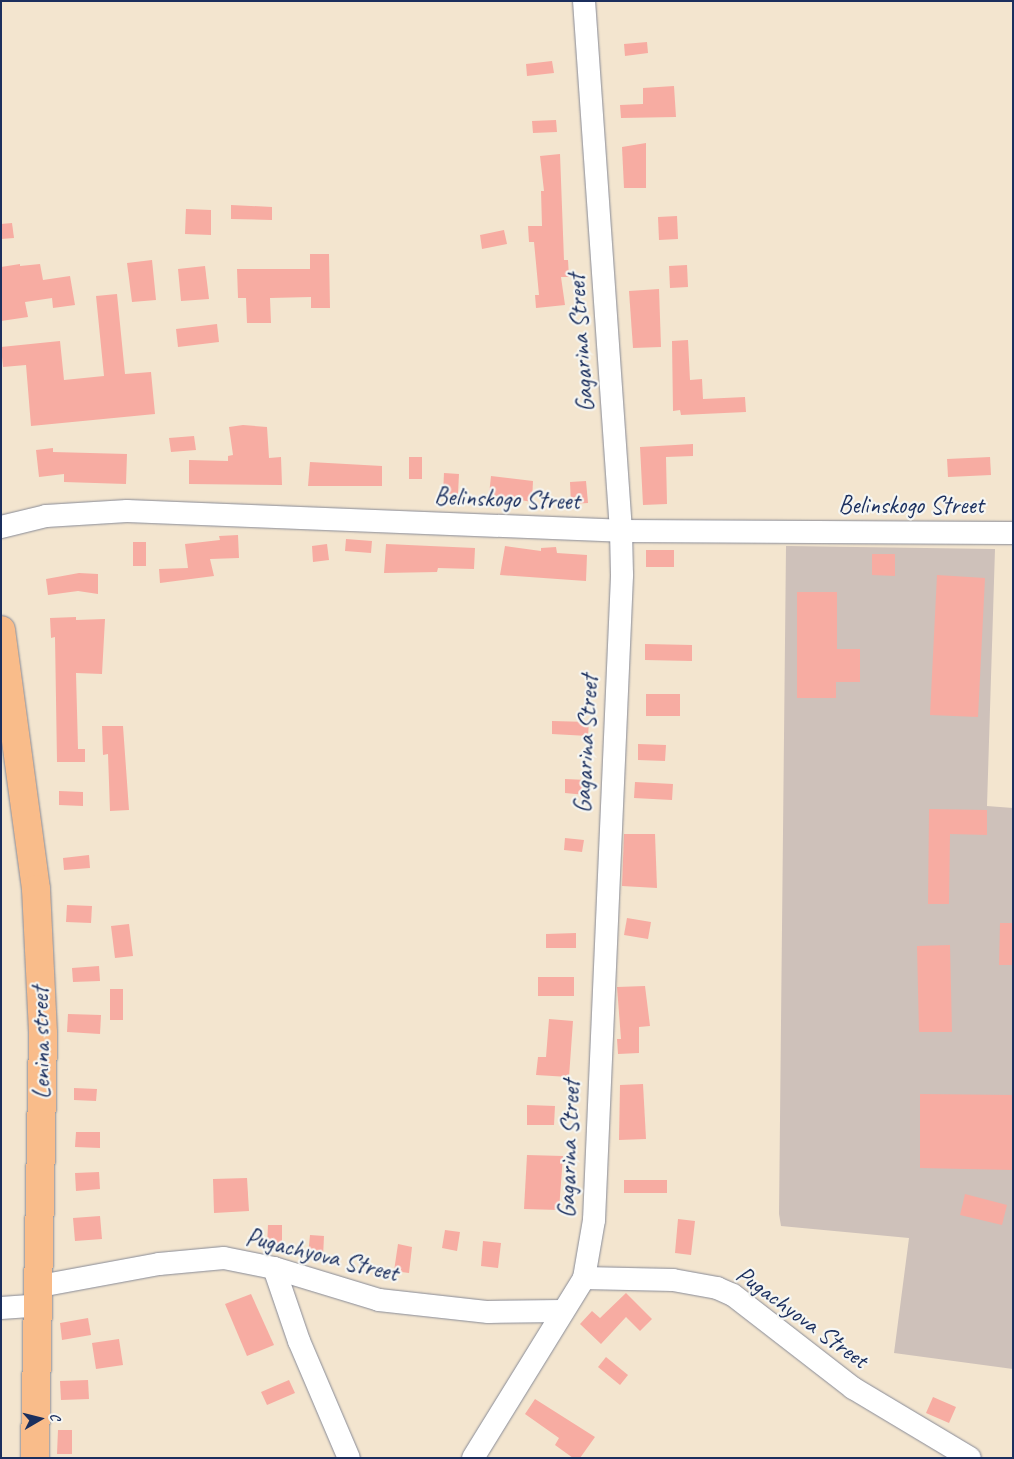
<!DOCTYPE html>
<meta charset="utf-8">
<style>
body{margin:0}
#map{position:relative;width:1014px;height:1459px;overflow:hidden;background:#f3e5cf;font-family:Caveat,sans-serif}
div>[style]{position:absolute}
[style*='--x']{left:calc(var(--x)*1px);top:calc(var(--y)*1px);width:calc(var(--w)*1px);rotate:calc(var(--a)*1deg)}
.industrial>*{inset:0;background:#cec1ba}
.building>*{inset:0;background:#f7aca2}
.roads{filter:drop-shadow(0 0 1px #878a96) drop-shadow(0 0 1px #878a96)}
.minor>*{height:22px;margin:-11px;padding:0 11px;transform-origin:11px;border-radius:11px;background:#fff}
.major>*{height:28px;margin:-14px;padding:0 14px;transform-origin:14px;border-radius:14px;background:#f9bc8a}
span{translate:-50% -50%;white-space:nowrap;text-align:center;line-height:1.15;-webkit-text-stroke:4.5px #f6f6f2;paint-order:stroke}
.street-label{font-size:25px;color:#1b2f5e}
.frame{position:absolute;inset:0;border:2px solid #1b2f5e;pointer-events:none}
.north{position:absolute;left:15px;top:1394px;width:50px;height:50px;-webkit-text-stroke:4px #f6f6f2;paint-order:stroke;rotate:82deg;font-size:14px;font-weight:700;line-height:20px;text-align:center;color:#1b2f5e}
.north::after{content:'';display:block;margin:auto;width:18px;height:22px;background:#1b2f5e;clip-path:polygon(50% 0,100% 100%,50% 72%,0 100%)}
</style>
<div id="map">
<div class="industrial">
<i style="clip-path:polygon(786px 546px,995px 549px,987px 806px,1013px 808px,1013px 1369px,894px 1353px,909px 1238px,781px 1226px,779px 1214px)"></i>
</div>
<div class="building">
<i style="clip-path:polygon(647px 42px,648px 53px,625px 56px,624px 44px)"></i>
<i style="clip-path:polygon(552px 61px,554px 73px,527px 76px,526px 64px)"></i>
<i style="clip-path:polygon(674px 86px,676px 117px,621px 118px,620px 105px,643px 104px,643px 88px)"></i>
<i style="clip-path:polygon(556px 120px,557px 132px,533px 133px,532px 121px)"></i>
<i style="clip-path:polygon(646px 143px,646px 188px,624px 188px,622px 147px)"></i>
<i style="clip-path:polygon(560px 154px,564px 260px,568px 260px,569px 277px,561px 277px,565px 305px,536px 308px,535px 295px,539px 295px,534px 242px,529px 242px,528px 226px,542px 226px,541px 191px,544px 191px,540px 156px)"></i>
<i style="clip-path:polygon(231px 205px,272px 207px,272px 220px,231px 219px)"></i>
<i style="clip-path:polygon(186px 209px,211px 210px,211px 235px,185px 234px)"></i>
<i style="clip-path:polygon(677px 216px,678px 239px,659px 240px,658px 217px)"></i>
<i style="clip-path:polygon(12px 223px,14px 238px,1px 239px,1px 224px)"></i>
<i style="clip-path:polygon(504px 230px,507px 244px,482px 249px,480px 235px)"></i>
<i style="clip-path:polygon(310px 254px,329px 254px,330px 308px,311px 308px,311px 297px,270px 298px,271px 323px,247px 323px,246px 298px,238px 298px,237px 269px,310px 269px)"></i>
<i style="clip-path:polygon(152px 260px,156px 300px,132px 302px,127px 263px)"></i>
<i style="clip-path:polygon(20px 264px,20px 266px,40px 264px,43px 280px,70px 276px,75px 305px,53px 308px,52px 298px,25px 302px,28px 317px,1px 321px,1px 267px)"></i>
<i style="clip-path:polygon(687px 265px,688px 287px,670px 288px,669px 266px)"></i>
<i style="clip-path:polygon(205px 266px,209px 299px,181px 301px,178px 269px)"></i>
<i style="clip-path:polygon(659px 289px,661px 347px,633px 348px,629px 291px)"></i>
<i style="clip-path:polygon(117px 294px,125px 374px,151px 372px,155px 414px,31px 426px,26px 365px,3px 367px,1px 347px,60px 341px,64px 380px,104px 376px,96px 296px)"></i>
<i style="clip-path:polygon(217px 324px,219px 342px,178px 347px,176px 329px)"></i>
<i style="clip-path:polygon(688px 340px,690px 380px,702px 379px,703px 399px,745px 397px,746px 412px,681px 415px,680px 410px,673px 411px,672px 341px)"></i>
<i style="clip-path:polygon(243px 425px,267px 427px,269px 458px,281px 457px,282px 485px,189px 484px,189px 460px,228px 461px,228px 456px,233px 455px,229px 427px)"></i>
<i style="clip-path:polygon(194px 436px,196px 450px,171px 452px,169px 438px)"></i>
<i style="clip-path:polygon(693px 444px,693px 456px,666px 457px,667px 504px,643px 505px,640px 447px)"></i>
<i style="clip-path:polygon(53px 448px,53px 452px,127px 454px,126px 484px,64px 482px,64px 474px,39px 477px,36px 450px)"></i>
<i style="clip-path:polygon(409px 457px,422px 457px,422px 479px,409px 479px)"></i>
<i style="clip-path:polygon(990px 457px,991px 475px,948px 477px,947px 459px)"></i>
<i style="clip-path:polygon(310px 462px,382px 466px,382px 486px,308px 486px)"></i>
<i style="clip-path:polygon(444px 473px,459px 474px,458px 494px,443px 494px)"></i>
<i style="clip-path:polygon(491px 476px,533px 481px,532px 502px,489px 495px)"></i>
<i style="clip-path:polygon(586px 481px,588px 503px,571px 504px,570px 482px)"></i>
<i style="clip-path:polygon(238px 535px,239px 558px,210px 559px,214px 576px,160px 583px,159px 569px,188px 568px,185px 544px,220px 540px,219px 536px)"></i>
<i style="clip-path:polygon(346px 539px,372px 541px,371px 553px,345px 551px)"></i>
<i style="clip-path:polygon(133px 542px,146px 542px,146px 566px,133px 566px)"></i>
<i style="clip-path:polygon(327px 544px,329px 560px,313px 562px,312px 546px)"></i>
<i style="clip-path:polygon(386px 544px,475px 548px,474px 569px,438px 568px,437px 572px,384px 573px)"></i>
<i style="clip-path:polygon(505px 546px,541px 551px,541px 548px,556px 547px,557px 553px,587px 555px,586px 581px,500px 575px)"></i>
<i style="clip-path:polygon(646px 550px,674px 550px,674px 567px,646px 567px)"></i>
<i style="clip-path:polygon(872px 554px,895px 554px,895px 576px,872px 575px)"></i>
<i style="clip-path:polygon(79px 573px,98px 574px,98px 594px,78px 591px,48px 595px,46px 579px)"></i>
<i style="clip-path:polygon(937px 575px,985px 578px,978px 717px,930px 715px)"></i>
<i style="clip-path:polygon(797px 592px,837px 592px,837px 649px,860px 649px,860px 682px,836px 682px,836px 698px,797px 698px)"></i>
<i style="clip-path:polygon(76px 617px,76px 620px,105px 619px,102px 674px,76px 673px,78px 749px,85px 749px,85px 762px,57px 762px,55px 637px,51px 638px,50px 618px)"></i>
<i style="clip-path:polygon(645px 644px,692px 645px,692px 661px,645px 660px)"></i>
<i style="clip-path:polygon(646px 694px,680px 694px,680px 716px,646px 716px)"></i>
<i style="clip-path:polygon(552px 721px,589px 722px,588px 736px,552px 734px)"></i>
<i style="clip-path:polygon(102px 726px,123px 726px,129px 810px,110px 811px,108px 754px,103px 755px)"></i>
<i style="clip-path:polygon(638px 744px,666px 745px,665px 761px,638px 760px)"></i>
<i style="clip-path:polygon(565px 779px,587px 780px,586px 795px,565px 793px)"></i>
<i style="clip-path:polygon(635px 782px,673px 784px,672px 800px,634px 798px)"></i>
<i style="clip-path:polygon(59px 791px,83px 792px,83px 806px,59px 805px)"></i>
<i style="clip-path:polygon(929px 809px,987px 810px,987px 835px,950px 834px,949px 904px,928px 904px)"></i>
<i style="clip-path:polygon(624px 834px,655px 834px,657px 888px,622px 886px)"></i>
<i style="clip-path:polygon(565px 838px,584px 840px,582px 852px,564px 850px)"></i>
<i style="clip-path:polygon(89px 855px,90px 868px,64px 870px,63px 858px)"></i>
<i style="clip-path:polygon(67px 905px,92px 906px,91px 923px,66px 922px)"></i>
<i style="clip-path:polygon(627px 918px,651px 922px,648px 939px,624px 935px)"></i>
<i style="clip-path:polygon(1000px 923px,1013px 923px,1013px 965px,999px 965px)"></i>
<i style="clip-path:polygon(129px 924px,133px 956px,115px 958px,111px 926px)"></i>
<i style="clip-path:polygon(576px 933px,576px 948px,546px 948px,546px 934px)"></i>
<i style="clip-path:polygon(950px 945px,952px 1032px,919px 1032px,917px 946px)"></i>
<i style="clip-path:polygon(99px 966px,100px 981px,73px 982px,72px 968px)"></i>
<i style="clip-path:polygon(538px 977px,574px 977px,574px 996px,538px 996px)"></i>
<i style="clip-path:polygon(645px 986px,650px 1026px,639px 1027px,639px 1053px,618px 1054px,617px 1039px,621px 1039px,617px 987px)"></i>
<i style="clip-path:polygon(110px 989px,123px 989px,123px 1020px,110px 1020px)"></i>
<i style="clip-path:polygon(68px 1014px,101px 1015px,100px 1034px,67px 1032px)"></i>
<i style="clip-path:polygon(549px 1019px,573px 1021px,569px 1077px,536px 1075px,538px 1057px,546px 1057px)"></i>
<i style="clip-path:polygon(643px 1084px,646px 1139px,619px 1140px,620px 1085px)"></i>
<i style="clip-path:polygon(74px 1088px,97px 1089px,96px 1101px,74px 1100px)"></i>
<i style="clip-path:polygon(920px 1094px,1013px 1095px,1013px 1170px,920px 1168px)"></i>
<i style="clip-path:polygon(527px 1105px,555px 1106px,554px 1125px,527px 1125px)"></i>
<i style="clip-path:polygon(76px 1132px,100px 1132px,100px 1148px,75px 1147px)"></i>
<i style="clip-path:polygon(527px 1155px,563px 1156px,559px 1210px,524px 1209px)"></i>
<i style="clip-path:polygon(99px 1172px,100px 1189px,76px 1191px,75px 1173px)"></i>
<i style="clip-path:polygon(247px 1178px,249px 1211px,214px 1213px,213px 1179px)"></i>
<i style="clip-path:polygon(624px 1180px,667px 1180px,667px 1193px,624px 1193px)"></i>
<i style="clip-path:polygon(965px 1194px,1007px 1205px,1002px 1225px,960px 1215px)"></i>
<i style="clip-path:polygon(100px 1216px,102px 1239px,75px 1241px,73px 1218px)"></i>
<i style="clip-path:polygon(678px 1219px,695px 1221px,691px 1255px,675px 1253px)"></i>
<i style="clip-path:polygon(268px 1225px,282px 1225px,282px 1246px,267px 1246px)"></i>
<i style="clip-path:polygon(445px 1230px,460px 1232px,457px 1251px,442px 1248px)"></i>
<i style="clip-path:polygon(310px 1235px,324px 1236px,323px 1257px,308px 1256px)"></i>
<i style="clip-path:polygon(483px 1241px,501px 1243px,498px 1268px,481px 1266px)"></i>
<i style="clip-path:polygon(398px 1244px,412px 1247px,409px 1273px,394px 1271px)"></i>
<i style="clip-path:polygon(626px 1293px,652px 1319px,640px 1331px,626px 1317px,601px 1344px,580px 1324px,592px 1311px,600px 1318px)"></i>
<i style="clip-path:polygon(251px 1294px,274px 1345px,247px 1356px,225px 1304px)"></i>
<i style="clip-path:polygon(88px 1318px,91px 1335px,62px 1340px,60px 1323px)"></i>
<i style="clip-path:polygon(119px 1339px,123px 1365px,96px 1369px,92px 1343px)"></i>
<i style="clip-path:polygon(606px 1357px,628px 1375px,620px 1385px,598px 1367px)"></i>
<i style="clip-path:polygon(88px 1380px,89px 1399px,61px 1400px,60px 1381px)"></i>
<i style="clip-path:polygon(289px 1380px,295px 1393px,267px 1405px,261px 1392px)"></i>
<i style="clip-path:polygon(933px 1397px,956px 1407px,949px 1423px,926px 1413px)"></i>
<i style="clip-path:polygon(535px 1399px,595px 1437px,580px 1458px,573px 1458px,555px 1445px,559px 1438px,525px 1414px)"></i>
<i style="clip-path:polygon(58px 1430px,72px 1430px,72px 1454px,57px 1454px)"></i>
</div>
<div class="roads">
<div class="minor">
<i style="--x:1;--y:527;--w:46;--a:-13.7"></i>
<i style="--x:46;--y:516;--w:81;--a:-3.5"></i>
<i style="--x:127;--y:511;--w:494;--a:2.3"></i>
<i style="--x:621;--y:531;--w:392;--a:0.3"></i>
<i style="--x:274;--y:1268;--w:77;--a:71.1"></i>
<i style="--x:299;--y:1341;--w:127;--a:66.9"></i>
<i style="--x:584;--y:1278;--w:89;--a:1.3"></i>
<i style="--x:673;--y:1280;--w:45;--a:10.3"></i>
<i style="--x:717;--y:1288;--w:17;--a:24"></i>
<i style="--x:733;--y:1295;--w:152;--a:37.8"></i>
<i style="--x:853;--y:1388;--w:136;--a:30.9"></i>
<i style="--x:40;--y:1286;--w:121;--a:-10.5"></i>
<i style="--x:159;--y:1264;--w:65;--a:-5.3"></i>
<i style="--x:224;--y:1258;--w:51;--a:11.3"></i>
<i style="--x:274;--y:1268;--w:110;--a:16.9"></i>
<i style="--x:379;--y:1300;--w:110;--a:6.3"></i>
<i style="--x:488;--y:1312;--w:74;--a:-0.8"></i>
<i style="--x:1;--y:1308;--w:39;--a:-4"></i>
<i style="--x:473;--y:1458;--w:211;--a:-58.3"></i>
<i style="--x:584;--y:1278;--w:59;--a:-80.2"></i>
<i style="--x:594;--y:1220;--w:646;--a:-87.51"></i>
<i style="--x:622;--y:575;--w:44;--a:-91.3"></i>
<i style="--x:621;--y:531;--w:531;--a:-93.99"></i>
</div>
<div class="major">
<i style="--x:1;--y:630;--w:261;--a:82.3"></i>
<i style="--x:36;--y:889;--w:145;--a:87.2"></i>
<i style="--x:43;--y:1034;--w:424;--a:91.1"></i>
</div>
</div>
<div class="street-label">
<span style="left:581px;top:343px;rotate:-94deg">Gagarina Street</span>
<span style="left:507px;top:499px;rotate:2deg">Belinskogo Street</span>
<span style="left:911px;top:505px">Belinskogo Street</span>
<span style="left:586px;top:744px;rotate:-87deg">Gagarina Street</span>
<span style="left:41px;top:1043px;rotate:-91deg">Lenina street</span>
<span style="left:569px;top:1149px;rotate:-88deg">Gagarina Street</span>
<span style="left:322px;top:1255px;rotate:14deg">Pugachyova Street</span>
<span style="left:802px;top:1317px;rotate:36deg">Pugachyova Street</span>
</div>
<div class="frame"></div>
<div class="north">С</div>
</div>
